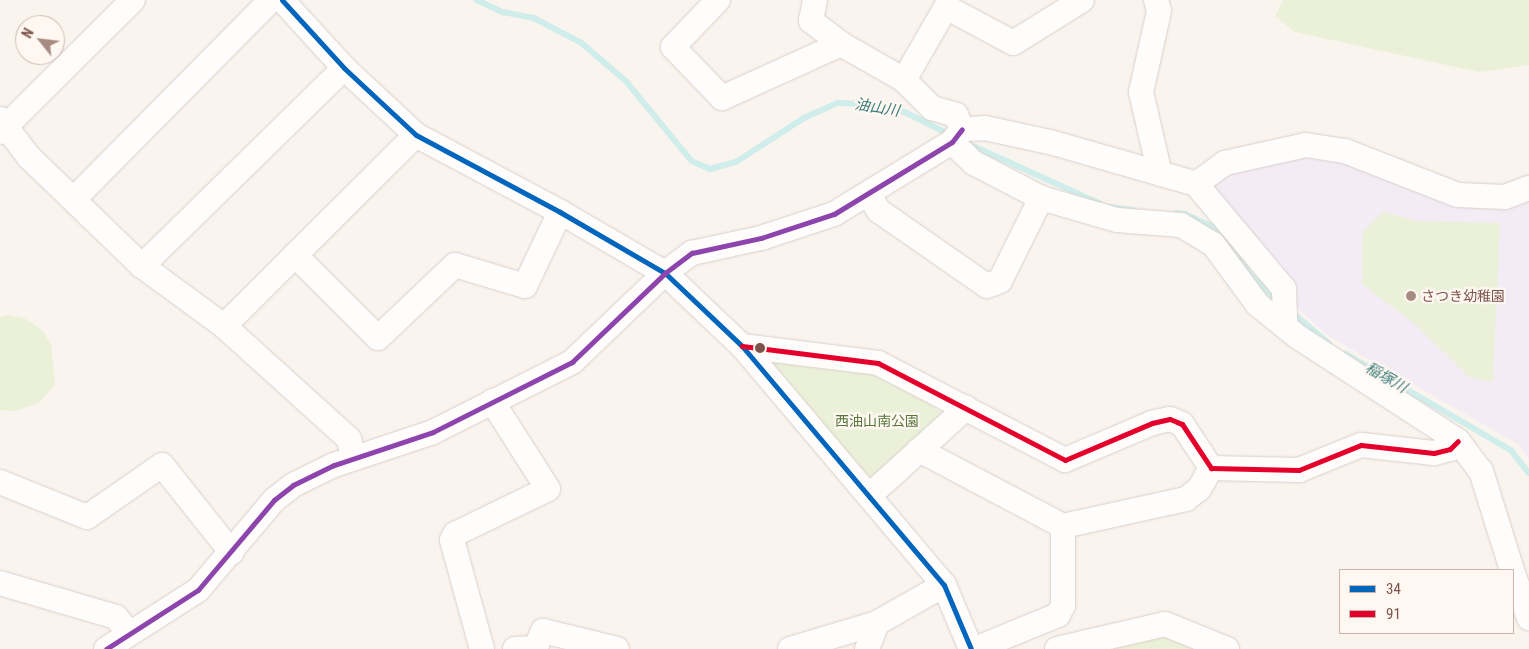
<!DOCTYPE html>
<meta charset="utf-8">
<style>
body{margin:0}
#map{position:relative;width:1529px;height:649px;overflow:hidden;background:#faf4ee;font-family:"Roboto Condensed","Noto Sans JP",sans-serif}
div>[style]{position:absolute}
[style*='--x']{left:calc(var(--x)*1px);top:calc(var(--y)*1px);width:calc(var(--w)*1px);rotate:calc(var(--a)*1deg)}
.education>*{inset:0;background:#f4ecf5}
.green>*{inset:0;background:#ebf1d8}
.stream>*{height:5.5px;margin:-2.75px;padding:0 2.75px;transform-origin:2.75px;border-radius:2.75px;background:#cfedea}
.roads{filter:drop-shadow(0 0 1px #d9cfcb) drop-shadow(0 0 1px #d9cfcb)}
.minor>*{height:24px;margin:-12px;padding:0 12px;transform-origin:12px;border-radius:12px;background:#fefdfc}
.bus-1>*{height:5px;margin:-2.5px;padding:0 2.5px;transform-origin:2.5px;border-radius:2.5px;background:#0065bd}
.bus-2>*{height:5px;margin:-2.5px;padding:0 2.5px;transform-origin:2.5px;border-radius:2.5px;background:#e4002b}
.bus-3>*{height:5px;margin:-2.5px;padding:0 2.5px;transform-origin:2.5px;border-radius:2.5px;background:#8e44ad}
.dots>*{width:14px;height:14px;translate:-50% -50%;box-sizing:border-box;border:2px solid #fff8f2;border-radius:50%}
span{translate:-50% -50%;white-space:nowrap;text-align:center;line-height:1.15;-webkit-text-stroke:4.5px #fff8f2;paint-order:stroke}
.poi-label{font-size:14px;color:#7c534a}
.left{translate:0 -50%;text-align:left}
.park-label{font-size:14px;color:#57773b}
.water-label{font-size:15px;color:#387b79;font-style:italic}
.legend{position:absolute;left:1339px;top:569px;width:175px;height:65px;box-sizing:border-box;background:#fff8f2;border:1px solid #cbb6af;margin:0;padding:6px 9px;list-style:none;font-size:15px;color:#7c534a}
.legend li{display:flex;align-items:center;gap:10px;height:25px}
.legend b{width:25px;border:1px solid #cbb6af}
.north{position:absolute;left:15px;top:15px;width:50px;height:50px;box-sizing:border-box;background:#fff8f2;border:1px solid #cbb6af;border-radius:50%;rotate:299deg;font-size:14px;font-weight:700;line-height:20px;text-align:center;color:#7c534a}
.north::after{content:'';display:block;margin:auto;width:18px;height:22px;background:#a88b83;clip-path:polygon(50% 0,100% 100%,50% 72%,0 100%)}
</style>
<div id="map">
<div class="education">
<i style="clip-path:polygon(1306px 151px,1345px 157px,1449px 201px,1529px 194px,1529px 459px,1518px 444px,1328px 336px,1295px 306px,1213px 191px,1215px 178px)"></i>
</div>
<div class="green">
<i style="clip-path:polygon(1283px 0,1529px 0,1529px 65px,1479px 72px,1295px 32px,1275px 16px)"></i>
<i style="clip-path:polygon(1383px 212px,1416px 221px,1500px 223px,1493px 382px,1469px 377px,1416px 325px,1362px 284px,1363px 232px)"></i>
<i style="clip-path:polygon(9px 315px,26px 319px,42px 330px,51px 344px,55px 385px,40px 402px,16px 411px,0 410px,0 317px)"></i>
<i style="clip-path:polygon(774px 362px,880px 370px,948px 417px,874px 482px,771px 367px)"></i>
<i style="clip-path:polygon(1165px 624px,1227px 649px,1057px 649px)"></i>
</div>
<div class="stream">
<i style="--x:477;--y:0;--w:29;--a:25"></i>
<i style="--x:503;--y:12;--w:32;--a:11"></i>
<i style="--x:534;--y:18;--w:54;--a:27.5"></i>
<i style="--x:582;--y:43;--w:60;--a:40.9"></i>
<i style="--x:627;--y:82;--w:102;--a:50.6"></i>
<i style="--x:692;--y:161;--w:20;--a:24"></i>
<i style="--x:710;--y:169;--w:27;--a:-15"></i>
<i style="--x:736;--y:162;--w:81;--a:-32.9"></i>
<i style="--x:804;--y:118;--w:37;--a:-24"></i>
<i style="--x:838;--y:103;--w:26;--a:2"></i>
<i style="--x:864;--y:104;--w:42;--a:11"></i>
<i style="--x:905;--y:112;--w:51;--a:26.6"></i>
<i style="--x:969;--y:144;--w:143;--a:24.4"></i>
<i style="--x:1110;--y:207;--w:23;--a:7"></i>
<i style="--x:1177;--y:213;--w:8;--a:7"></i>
<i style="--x:1185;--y:214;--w:41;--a:24.7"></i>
<i style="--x:1222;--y:231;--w:50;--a:57.3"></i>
<i style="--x:1249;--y:273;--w:40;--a:44"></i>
<i style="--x:1291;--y:311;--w:51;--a:40.2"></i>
<i style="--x:1346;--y:354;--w:191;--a:30.2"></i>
<i style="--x:1511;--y:450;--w:29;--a:52"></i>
</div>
<div class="roads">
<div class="minor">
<i style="--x:282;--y:0;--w:92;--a:47.6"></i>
<i style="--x:344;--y:68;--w:98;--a:42.9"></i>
<i style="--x:416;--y:135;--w:163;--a:28.1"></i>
<i style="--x:560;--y:212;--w:121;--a:30.2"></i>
<i style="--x:665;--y:273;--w:106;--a:43.5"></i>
<i style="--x:742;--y:346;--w:313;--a:49.8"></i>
<i style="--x:944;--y:585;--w:69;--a:67.1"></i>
<i style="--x:718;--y:0;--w:65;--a:133.8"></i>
<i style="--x:673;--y:47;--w:71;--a:46.1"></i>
<i style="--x:722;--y:98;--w:131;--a:-24.4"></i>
<i style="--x:815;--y:0;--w:21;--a:101"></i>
<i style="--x:811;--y:21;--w:38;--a:37"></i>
<i style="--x:841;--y:44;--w:73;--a:29.7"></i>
<i style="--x:904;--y:80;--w:40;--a:45"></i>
<i style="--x:932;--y:108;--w:25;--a:16"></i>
<i style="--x:956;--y:115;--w:15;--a:67"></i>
<i style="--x:1156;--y:0;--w:11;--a:75"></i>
<i style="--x:1159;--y:11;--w:83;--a:102.5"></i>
<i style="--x:1141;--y:92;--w:84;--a:77"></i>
<i style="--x:904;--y:80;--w:84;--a:-60.1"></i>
<i style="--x:946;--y:7;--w:76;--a:28.2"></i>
<i style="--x:1013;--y:43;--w:81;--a:-31.9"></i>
<i style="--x:0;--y:119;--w:48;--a:52.7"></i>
<i style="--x:29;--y:157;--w:157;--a:44"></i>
<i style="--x:142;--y:266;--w:102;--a:36.2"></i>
<i style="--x:224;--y:326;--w:169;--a:42.1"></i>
<i style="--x:349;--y:439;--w:19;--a:78"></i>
<i style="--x:962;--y:129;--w:23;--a:-2"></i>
<i style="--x:985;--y:128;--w:66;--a:12.2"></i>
<i style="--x:1050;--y:142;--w:152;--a:16"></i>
<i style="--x:1196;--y:184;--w:137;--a:50"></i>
<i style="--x:1284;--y:289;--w:37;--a:88"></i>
<i style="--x:0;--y:132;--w:187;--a:-44.8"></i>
<i style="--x:952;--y:142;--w:30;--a:44"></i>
<i style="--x:974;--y:163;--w:76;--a:27.6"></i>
<i style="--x:1041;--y:198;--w:79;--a:16.1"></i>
<i style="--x:1117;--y:220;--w:64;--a:4.5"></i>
<i style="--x:1181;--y:225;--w:37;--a:31"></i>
<i style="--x:1213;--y:244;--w:76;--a:53.6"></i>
<i style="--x:1258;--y:305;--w:51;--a:38.7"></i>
<i style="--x:1298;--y:337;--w:191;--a:33"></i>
<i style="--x:1458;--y:441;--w:38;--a:53"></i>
<i style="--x:1481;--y:471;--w:104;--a:72.6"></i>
<i style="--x:1196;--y:184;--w:36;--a:-36"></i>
<i style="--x:1225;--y:163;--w:83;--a:-12.5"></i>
<i style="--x:1306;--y:145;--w:39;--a:9"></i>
<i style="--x:1345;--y:151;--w:121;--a:21.3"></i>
<i style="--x:1458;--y:195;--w:47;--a:2.4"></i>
<i style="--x:1505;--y:197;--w:26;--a:-21"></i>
<i style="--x:869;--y:195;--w:19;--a:58"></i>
<i style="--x:879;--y:211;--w:131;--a:34.8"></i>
<i style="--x:987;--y:286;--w:14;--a:-21"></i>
<i style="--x:1000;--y:281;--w:93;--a:-63.7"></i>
<i style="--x:74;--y:199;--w:280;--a:-45.3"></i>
<i style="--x:295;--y:255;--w:117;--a:45"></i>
<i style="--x:378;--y:338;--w:106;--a:-43.5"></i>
<i style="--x:455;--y:265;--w:73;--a:16.7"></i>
<i style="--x:525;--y:286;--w:82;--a:-64.7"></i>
<i style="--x:142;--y:266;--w:283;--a:-44.4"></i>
<i style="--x:224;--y:326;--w:271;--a:-44.9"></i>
<i style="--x:742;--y:346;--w:137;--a:7.1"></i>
<i style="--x:878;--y:363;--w:211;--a:27.4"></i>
<i style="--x:1065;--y:460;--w:95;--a:-23"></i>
<i style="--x:1152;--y:423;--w:18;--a:-13"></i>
<i style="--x:1170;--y:419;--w:13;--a:23"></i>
<i style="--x:1182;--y:424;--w:53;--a:56.6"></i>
<i style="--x:1211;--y:468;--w:88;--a:1.3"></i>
<i style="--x:1299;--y:470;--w:67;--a:-22"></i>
<i style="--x:1361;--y:445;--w:73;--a:6.3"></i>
<i style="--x:1434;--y:453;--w:16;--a:-14"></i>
<i style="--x:1450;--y:449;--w:11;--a:-45"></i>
<i style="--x:919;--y:450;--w:163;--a:27.8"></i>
<i style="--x:1063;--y:526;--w:126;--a:-12.4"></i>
<i style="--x:1186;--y:499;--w:16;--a:-38"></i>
<i style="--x:1199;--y:489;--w:24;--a:-60"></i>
<i style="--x:0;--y:482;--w:94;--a:21.9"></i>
<i style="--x:87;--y:517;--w:91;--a:-34.7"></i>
<i style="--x:162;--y:465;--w:112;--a:51.5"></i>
<i style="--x:870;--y:495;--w:130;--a:-42.2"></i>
<i style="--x:1513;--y:573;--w:48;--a:70.4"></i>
<i style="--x:0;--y:583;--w:121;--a:16.3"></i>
<i style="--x:116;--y:617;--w:21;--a:51"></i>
<i style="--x:106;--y:649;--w:109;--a:-32.7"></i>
<i style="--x:198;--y:590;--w:118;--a:-49.8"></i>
<i style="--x:274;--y:500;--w:24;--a:-38"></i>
<i style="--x:293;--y:485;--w:46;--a:-26"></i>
<i style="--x:334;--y:465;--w:104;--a:-18.4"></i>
<i style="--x:433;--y:432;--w:156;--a:-26.7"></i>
<i style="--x:572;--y:362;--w:129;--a:-43.7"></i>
<i style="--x:665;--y:273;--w:34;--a:-37"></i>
<i style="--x:692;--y:253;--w:71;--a:-12.3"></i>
<i style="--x:761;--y:238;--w:77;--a:-18.2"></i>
<i style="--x:834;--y:214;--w:138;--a:-31.4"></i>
<i style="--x:952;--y:142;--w:16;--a:-52"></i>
<i style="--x:482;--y:649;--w:113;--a:-105.4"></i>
<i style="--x:452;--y:540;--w:7;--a:-63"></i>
<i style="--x:455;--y:534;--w:103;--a:-25.8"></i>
<i style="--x:548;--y:489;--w:104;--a:-122.5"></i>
<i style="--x:515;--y:649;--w:20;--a:-3"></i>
<i style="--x:535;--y:649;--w:20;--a:-66"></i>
<i style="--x:543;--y:631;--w:76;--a:13.7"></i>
<i style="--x:790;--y:649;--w:91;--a:-16.6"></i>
<i style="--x:877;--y:623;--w:77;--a:-29.6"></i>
<i style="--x:867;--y:649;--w:28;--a:-69"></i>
<i style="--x:975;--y:649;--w:90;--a:-22.3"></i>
<i style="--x:1058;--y:615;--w:11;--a:-63"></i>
<i style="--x:1063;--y:605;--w:79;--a:-90"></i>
<i style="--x:1057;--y:649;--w:111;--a:-13"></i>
<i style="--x:1165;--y:624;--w:67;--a:22"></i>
</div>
</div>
<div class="bus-1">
<i style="--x:282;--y:0;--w:92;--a:47.6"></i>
<i style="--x:344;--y:68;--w:98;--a:42.9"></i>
<i style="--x:416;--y:135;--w:163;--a:28.1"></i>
<i style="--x:560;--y:212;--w:121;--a:30.2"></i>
<i style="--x:665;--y:273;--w:106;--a:43.5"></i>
<i style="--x:742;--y:346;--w:313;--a:49.8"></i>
<i style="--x:944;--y:585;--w:69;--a:67.1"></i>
</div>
<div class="bus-2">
<i style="--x:742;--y:346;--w:137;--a:7.1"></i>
<i style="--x:878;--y:363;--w:211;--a:27.4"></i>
<i style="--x:1065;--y:460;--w:95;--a:-23"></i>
<i style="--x:1152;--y:423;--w:18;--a:-13"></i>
<i style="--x:1170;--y:419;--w:13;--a:23"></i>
<i style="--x:1182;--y:424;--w:53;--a:56.6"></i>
<i style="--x:1211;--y:468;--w:88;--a:1.3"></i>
<i style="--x:1299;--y:470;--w:67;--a:-22"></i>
<i style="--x:1361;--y:445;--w:73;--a:6.3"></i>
<i style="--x:1434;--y:453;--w:16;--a:-14"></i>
<i style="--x:1450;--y:449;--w:11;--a:-45"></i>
</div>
<div class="bus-3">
<i style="--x:106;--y:649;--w:109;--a:-32.7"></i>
<i style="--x:198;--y:590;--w:118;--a:-49.8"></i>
<i style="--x:274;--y:500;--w:24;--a:-38"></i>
<i style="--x:293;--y:485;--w:46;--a:-26"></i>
<i style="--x:334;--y:465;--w:104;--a:-18.4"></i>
<i style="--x:433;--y:432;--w:156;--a:-26.7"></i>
<i style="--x:572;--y:362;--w:129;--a:-43.7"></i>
<i style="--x:665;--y:273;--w:34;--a:-37"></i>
<i style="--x:692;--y:253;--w:71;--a:-12.3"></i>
<i style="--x:761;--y:238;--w:77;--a:-18.2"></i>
<i style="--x:834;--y:214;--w:138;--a:-31.4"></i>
<i style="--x:952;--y:142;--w:16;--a:-52"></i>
</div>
<div class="dots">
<i style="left:1411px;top:296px;background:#a88b83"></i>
<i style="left:760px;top:348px;background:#7c534a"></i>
</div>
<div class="poi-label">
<span class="left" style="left:1421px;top:296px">さつき幼稚園</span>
</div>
<div class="park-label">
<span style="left:877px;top:421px">西油山南公園</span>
</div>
<div class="water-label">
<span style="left:877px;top:108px;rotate:9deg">油山川</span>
<span style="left:1386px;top:378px;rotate:30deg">稲塚川</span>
</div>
<ul class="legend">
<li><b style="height:6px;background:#0065bd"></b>34</li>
<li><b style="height:6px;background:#e4002b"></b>91</li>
</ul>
<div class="north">N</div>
</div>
